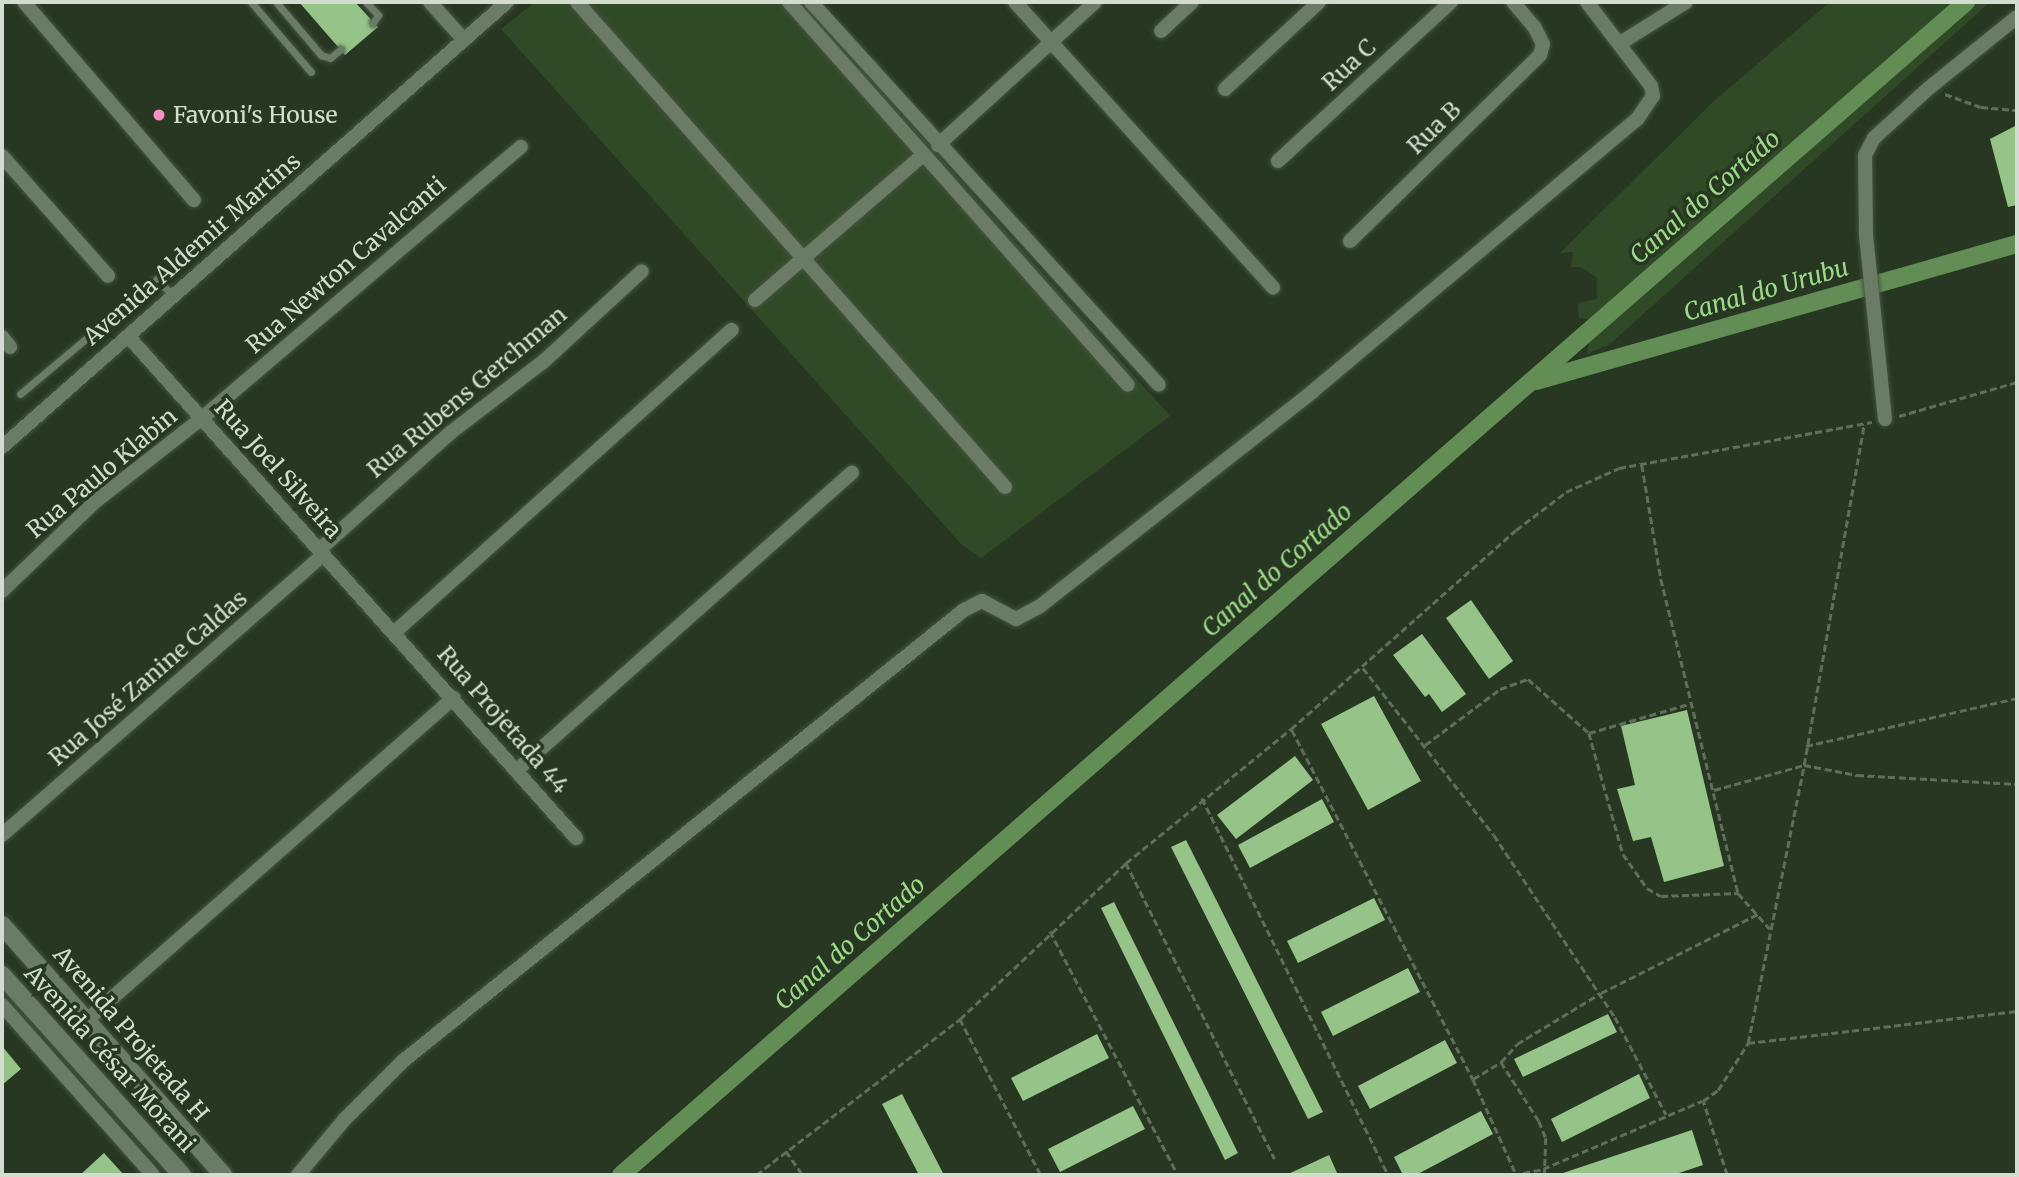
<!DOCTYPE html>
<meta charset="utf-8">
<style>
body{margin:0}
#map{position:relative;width:2019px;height:1177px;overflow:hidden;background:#273722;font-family:Merriweather,serif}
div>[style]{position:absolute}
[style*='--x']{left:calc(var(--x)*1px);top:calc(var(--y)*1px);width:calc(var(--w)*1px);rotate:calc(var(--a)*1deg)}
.green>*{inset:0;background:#304a27}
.canal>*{height:18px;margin:-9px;padding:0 9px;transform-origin:9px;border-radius:9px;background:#628d54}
.building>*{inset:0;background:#96c488}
.path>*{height:2.5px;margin-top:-1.25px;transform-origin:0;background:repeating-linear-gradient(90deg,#5f6d5b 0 7px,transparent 0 10.5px)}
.roads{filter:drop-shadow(0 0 2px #465342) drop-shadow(0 0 2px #465342)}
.service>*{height:7px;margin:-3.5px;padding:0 3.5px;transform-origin:3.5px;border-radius:3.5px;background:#6a7c65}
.minor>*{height:14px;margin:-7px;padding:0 7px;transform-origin:7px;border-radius:7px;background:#6a7c65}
.tertiary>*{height:18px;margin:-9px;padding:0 9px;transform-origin:9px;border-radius:9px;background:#6a7c65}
.dots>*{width:19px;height:19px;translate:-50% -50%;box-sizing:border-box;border:4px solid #273722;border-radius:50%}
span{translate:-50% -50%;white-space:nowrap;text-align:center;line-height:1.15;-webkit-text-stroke:7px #273722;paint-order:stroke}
.street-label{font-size:23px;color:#d2dccf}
.poi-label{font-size:23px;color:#d2dccf}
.left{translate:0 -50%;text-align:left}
.water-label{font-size:24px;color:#9cda89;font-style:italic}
.frame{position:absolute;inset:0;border:4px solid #d2dccf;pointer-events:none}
</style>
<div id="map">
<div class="green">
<i style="clip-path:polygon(535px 2px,802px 2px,1170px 416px,981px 558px,961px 544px,501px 29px)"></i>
<i style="clip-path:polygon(1830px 2px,1990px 2px,1610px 344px,1587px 354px,1592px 320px,1579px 318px,1578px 303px,1597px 299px,1597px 278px,1581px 267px,1571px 267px,1573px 252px,1560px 253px,1714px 101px)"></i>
</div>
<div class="canal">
<i style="--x:1536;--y:381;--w:500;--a:-15.9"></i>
<i style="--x:621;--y:1175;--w:1785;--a:-41.09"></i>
</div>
<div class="building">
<i style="clip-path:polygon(299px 2px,355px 2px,378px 27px,345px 55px)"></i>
<i style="clip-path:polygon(2017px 125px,2017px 205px,2008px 207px,1990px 139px)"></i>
<i style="clip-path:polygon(1471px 600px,1513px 661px,1489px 679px,1446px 618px)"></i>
<i style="clip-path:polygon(1422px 634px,1466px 694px,1442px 712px,1429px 694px,1425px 697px,1393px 655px)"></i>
<i style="clip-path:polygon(1374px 696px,1421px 781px,1368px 810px,1321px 724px)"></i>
<i style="clip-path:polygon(1687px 710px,1724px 866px,1664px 882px,1651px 837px,1633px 841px,1617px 789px,1635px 785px,1621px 726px)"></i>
<i style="clip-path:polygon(1295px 756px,1313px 780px,1236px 839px,1217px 815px)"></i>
<i style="clip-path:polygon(1322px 799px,1334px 822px,1250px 868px,1238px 845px)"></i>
<i style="clip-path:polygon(1186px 840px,1323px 1112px,1308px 1119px,1171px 847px)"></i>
<i style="clip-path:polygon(1374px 898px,1385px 920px,1298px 963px,1287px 941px)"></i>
<i style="clip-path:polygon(1114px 902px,1238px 1153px,1225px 1160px,1101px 908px)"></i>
<i style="clip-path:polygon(1408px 968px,1420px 992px,1333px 1036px,1321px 1012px)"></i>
<i style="clip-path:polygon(1608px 1014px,1617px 1032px,1523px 1077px,1514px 1059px)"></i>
<i style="clip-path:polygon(1097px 1034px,1109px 1058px,1023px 1101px,1011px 1078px)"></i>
<i style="clip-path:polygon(1445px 1040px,1457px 1063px,1370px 1109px,1358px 1086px)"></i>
<i style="clip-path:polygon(2px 1046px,21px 1069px,2px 1085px)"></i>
<i style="clip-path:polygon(1639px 1074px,1650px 1098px,1562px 1142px,1551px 1119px)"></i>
<i style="clip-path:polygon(902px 1094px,944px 1175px,919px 1175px,882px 1104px)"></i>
<i style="clip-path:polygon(1133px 1106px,1145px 1129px,1060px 1172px,1048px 1149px)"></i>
<i style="clip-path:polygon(1481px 1111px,1493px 1134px,1416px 1175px,1403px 1175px,1394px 1157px)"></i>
<i style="clip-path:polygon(1692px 1130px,1703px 1165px,1673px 1175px,1557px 1175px)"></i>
<i style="clip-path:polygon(104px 1153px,124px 1175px,80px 1175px)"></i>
<i style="clip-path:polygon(1329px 1155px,1338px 1175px,1286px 1175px)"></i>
</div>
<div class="path">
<i style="--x:1945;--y:94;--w:38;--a:20"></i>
<i style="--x:1981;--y:107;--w:36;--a:5"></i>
<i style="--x:1899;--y:416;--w:123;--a:-16.1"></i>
<i style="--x:1642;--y:465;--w:116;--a:80.5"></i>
<i style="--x:1661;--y:579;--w:323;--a:76.2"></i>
<i style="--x:1738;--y:893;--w:48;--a:48.4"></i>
<i style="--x:1363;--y:668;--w:212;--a:51.9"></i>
<i style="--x:1494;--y:835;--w:219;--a:56.4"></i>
<i style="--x:1615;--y:1017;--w:110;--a:62.3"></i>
<i style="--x:1292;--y:730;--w:393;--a:62.6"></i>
<i style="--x:1473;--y:1079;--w:104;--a:65.6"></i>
<i style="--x:1589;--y:733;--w:104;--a:-16.2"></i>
<i style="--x:1425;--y:745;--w:94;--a:-36.7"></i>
<i style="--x:1500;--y:689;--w:30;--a:-20"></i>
<i style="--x:1528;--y:679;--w:81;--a:41.5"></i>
<i style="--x:1589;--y:733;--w:126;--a:74.3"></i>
<i style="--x:1623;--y:854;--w:42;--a:54.8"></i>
<i style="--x:1647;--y:888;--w:16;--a:30"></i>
<i style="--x:1661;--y:896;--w:77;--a:-2.2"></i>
<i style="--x:1806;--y:746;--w:216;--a:-12.8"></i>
<i style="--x:1714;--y:790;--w:93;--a:-15.5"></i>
<i style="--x:1804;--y:765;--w:54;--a:10.7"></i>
<i style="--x:1857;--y:775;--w:160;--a:3.2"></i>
<i style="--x:1202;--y:798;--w:420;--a:63.7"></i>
<i style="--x:1126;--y:863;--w:331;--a:63.3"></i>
<i style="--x:1050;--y:931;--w:276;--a:62.3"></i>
<i style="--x:960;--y:1019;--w:176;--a:62.6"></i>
<i style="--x:1748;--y:1043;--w:271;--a:-6.8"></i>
<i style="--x:1501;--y:1062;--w:70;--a:57.2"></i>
<i style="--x:1539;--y:1121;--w:18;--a:68"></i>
<i style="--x:1546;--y:1138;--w:37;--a:92"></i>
<i style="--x:1473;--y:1079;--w:33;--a:-31"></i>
<i style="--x:1501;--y:1062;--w:24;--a:-48"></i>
<i style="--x:1517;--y:1044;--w:98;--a:-31.3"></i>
<i style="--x:1601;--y:993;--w:176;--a:-26.7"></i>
<i style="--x:786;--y:1151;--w:29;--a:55"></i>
<i style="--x:756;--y:1175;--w:257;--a:-37.4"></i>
<i style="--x:960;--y:1019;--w:228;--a:-43.2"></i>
<i style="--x:1126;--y:863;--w:213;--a:-39.1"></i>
<i style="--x:1291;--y:729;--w:300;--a:-41.5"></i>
<i style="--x:1516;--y:530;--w:63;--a:-37.2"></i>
<i style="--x:1566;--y:492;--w:58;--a:-24.4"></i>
<i style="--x:1619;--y:468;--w:257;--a:-10.3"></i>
<i style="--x:1513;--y:1175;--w:31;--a:-11"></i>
<i style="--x:1543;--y:1169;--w:173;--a:-23.2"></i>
<i style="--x:1727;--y:1175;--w:78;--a:-108"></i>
<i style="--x:1703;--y:1101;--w:19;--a:-36"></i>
<i style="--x:1718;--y:1090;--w:56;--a:-57.4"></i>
<i style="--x:1748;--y:1043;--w:284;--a:-78.6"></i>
<i style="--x:1804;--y:765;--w:344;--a:-80"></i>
</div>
<div class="roads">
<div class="service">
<i style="--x:251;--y:2;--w:92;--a:49.4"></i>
<i style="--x:276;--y:2;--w:70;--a:49.7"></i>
<i style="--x:321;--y:55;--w:9;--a:18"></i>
<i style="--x:330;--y:58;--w:13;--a:-39"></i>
<i style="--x:366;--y:2;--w:18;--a:47"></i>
<i style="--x:378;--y:15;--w:9;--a:122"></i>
<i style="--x:20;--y:394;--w:179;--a:-40"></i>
<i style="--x:157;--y:279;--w:23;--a:47"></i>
</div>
<div class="minor">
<i style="--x:24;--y:2;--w:261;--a:49.4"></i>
<i style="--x:430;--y:2;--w:51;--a:48.2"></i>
<i style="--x:577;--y:2;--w:647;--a:48.57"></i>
<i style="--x:789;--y:2;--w:511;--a:48.49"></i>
<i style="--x:811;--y:2;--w:517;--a:47.74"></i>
<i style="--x:1015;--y:2;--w:385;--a:47.9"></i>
<i style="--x:1161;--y:31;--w:42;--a:-43.1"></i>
<i style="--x:1622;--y:42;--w:75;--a:-32"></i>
<i style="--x:1225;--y:89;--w:128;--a:-42.8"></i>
<i style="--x:938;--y:145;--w:212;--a:-42.3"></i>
<i style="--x:2;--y:156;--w:160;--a:48.5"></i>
<i style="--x:1278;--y:161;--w:235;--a:-42.6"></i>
<i style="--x:1350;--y:241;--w:266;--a:-44.4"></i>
<i style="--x:1540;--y:55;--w:11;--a:-75"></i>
<i style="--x:1543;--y:44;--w:18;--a:-117"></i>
<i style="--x:1535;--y:28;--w:34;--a:-130"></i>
<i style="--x:755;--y:300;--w:221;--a:-40.8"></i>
<i style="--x:128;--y:336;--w:673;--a:48.25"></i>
<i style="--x:2;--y:337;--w:13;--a:51"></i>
<i style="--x:1885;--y:419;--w:186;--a:-95.9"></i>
<i style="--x:1866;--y:234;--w:79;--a:-90.7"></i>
<i style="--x:1865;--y:155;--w:19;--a:-62"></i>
<i style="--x:1874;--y:138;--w:74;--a:-42.3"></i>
<i style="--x:1929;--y:88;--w:113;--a:-38.9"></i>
<i style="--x:2;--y:447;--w:673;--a:-41.39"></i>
<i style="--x:321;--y:548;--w:173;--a:-41.7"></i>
<i style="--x:450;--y:433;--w:117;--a:-37.4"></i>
<i style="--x:543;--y:362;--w:134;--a:-42.6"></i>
<i style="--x:2;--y:591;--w:130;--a:-43.8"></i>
<i style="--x:96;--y:501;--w:133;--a:-38"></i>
<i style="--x:201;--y:419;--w:420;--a:-40.4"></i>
<i style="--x:396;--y:631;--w:451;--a:-41.9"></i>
<i style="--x:517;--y:770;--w:448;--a:-41.6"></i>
<i style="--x:2;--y:835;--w:427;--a:-41.1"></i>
<i style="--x:2;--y:1005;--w:227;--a:48.4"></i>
<i style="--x:87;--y:1020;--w:488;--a:-41.3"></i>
<i style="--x:298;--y:1175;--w:73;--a:-50"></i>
<i style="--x:345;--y:1119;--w:82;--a:-45"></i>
<i style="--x:403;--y:1061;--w:720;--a:-38.8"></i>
<i style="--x:964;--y:610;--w:20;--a:-27"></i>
<i style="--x:982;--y:601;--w:38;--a:28"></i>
<i style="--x:1016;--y:619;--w:26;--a:-28"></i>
<i style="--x:1039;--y:607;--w:349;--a:-38.2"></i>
<i style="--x:1313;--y:391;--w:424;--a:-40"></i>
<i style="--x:1638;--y:118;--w:27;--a:-56"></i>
<i style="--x:1653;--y:96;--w:10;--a:-101"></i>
<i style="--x:1651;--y:86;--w:106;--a:-127.3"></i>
</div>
<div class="tertiary">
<i style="--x:2;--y:925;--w:334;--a:48.5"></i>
<i style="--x:2;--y:975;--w:269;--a:48"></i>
</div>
</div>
<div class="dots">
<i style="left:159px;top:115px;background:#fa8fc7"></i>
</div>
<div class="street-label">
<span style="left:1349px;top:65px;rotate:-43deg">Rua C</span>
<span style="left:1434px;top:128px;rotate:-44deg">Rua B</span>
<span style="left:192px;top:249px;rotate:-41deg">Avenida Aldemir Martins</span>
<span style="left:346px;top:265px;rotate:-41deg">Rua Newton Cavalcanti</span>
<span style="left:467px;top:392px;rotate:-40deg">Rua Rubens Gerchman</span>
<span style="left:278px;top:469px;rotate:48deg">Rua Joel Silveira</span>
<span style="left:102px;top:473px;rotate:-40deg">Rua Paulo Klabin</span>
<span style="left:148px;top:678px;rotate:-41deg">Rua José Zanine Caldas</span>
<span style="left:503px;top:720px;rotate:49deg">Rua Projetada 44</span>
<span style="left:131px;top:1034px;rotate:49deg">Avenida Projetada H</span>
<span style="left:110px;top:1059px;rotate:48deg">Avenida César Morani</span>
</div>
<div class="poi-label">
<span class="left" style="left:173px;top:115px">Favoni's House</span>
</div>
<div class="water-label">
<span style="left:1705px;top:197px;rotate:-41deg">Canal do Cortado</span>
<span style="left:1766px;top:290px;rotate:-16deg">Canal do Urubu</span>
<span style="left:1277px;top:570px;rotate:-41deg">Canal do Cortado</span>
<span style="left:850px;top:943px;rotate:-41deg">Canal do Cortado</span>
</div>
<div class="frame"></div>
</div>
